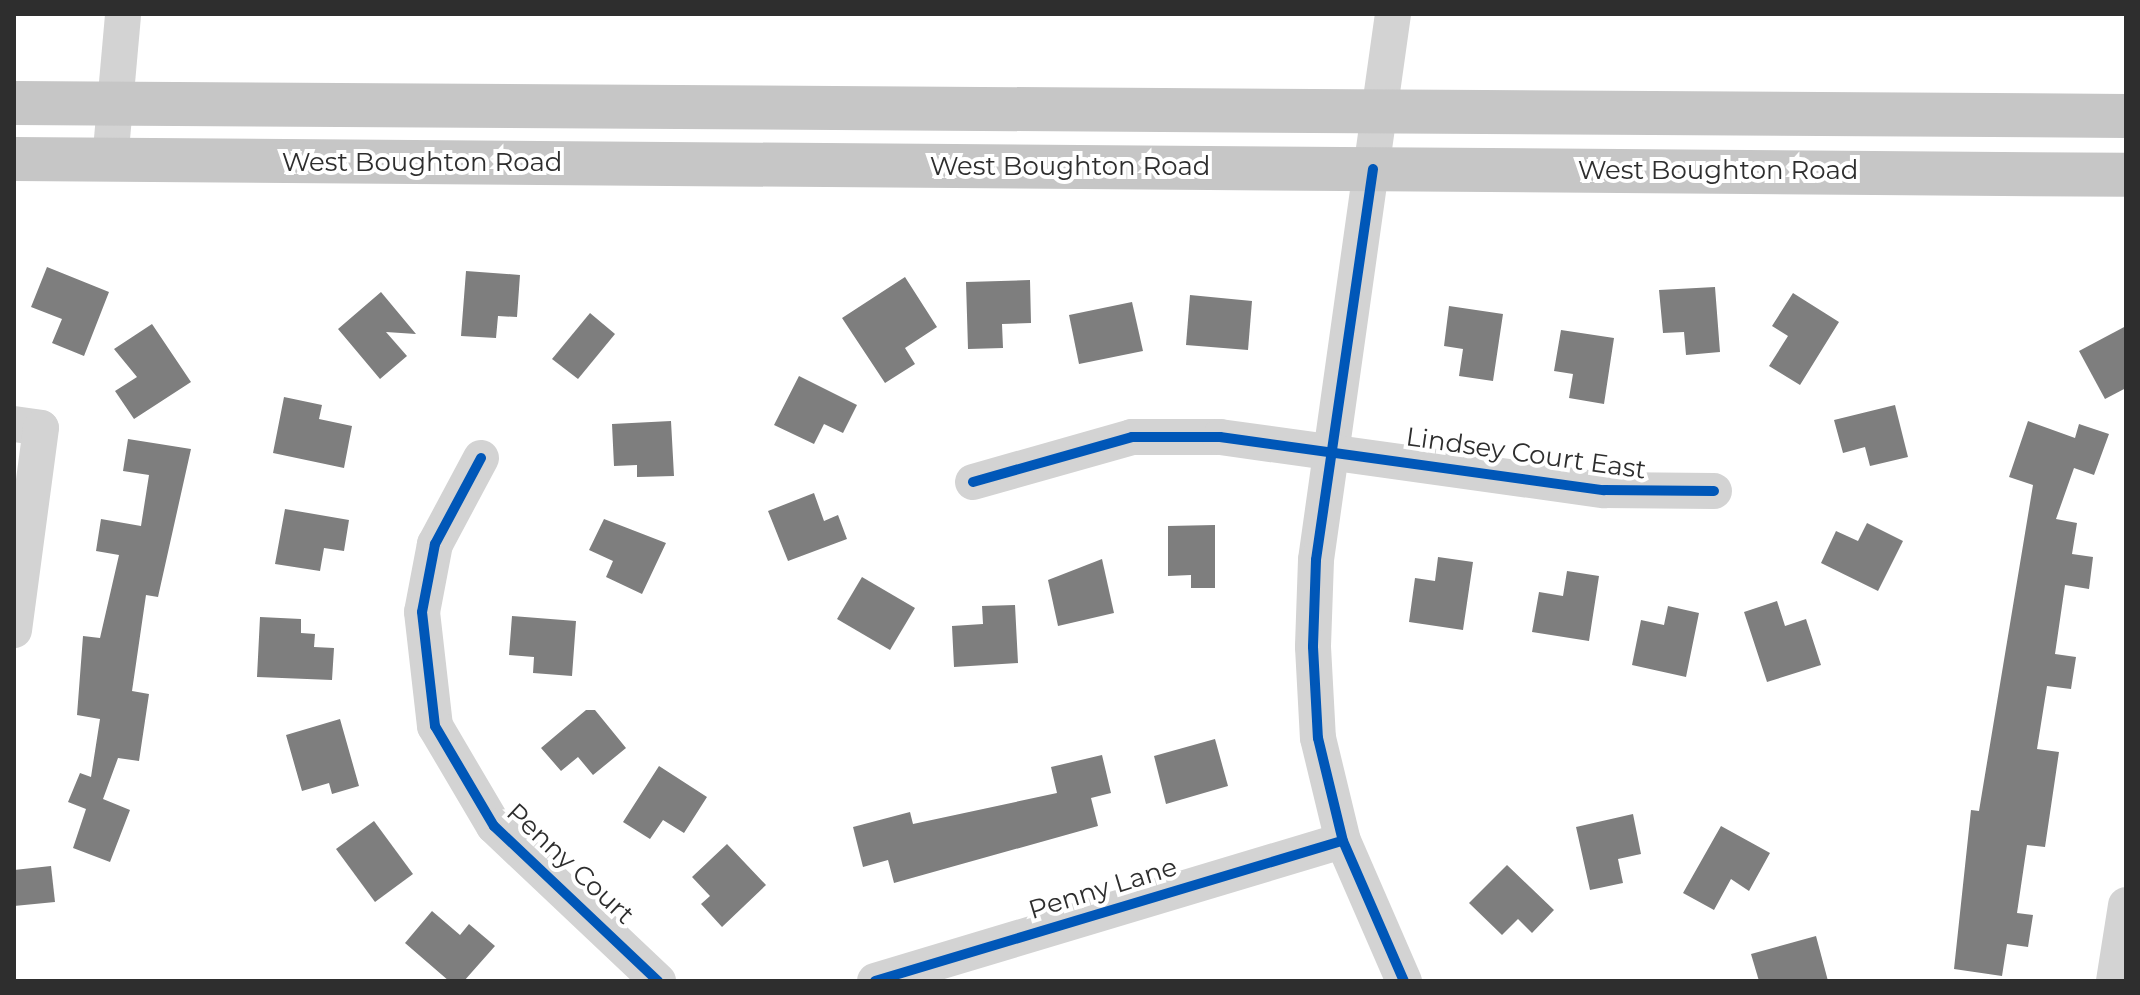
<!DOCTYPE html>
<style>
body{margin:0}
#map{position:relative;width:2140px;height:995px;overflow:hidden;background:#fff;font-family:Montserrat,sans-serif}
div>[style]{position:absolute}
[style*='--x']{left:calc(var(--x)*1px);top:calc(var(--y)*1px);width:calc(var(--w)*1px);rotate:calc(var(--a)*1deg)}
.building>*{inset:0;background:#7e7e7e}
.minor>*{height:36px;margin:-18px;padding:0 18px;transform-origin:18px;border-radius:18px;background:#d3d3d3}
.major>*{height:44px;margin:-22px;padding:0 22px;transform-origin:22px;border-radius:22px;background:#c6c6c6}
.cycleway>*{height:10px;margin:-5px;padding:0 5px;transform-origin:5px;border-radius:5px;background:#0057b8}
span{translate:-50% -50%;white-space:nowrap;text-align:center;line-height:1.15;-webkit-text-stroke:8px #fff;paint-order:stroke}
.street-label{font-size:26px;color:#2e2e2e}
.frame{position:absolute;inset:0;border:16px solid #2e2e2e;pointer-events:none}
</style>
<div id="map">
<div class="building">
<i style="clip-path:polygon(47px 267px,109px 292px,84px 356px,52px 343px,62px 319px,31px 307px)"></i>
<i style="clip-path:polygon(466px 271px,520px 275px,517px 317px,498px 316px,496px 338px,461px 336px)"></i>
<i style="clip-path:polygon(905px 277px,937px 327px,905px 348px,915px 364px,885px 383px,842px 318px)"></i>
<i style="clip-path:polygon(1030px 280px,1031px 323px,1002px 324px,1003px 348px,968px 349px,966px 282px)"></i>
<i style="clip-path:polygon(1715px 287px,1720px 352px,1686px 355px,1684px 332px,1663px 333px,1659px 290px)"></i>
<i style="clip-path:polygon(381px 292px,416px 334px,386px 332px,407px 356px,380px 379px,338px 329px)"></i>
<i style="clip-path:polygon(1793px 293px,1839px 322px,1800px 385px,1769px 366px,1788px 336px,1772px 326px)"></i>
<i style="clip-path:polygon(1190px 295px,1252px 301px,1248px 350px,1186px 345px)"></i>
<i style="clip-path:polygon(1132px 302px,1143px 351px,1079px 364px,1069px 315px)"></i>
<i style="clip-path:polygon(1449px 306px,1503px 314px,1493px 381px,1459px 376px,1463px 349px,1444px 346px)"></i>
<i style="clip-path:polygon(590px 313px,615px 334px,578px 379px,552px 359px)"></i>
<i style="clip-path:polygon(152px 324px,191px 382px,134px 419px,115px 391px,137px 377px,114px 349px)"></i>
<i style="clip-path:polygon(2126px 326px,2126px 388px,2105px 399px,2079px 351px)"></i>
<i style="clip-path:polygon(1561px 330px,1614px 338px,1604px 404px,1569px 398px,1573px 374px,1554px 371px)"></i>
<i style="clip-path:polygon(799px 376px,857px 405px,843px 433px,824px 424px,814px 444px,774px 425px)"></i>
<i style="clip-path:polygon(284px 397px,322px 405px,319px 419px,352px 426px,344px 468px,273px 453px)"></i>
<i style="clip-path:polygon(1895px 405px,1908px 457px,1870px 466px,1865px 447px,1843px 453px,1834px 420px)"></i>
<i style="clip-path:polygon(671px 421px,674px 476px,637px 477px,637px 465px,614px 466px,612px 424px)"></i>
<i style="clip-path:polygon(2028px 421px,2075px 438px,2079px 424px,2109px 434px,2094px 475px,2074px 468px,2056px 519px,2077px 523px,2072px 554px,2093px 557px,2089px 589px,2065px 585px,2055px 654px,2076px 657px,2071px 689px,2047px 686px,2037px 749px,2059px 752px,2045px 847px,2027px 845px,2017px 913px,2033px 915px,2028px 947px,2007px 944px,2002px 976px,1954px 969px,1971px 810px,1979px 811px,2033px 485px,2009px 477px)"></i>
<i style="clip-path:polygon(128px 439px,191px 449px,158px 597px,146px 595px,132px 691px,149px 694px,139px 761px,118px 758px,103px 799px,130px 810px,110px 862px,73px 848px,86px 809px,68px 802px,80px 773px,91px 777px,100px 719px,77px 715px,83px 636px,100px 638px,119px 555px,96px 551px,101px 519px,141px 526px,149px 475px,123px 471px)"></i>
<i style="clip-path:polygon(814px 493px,824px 521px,838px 515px,847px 539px,788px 561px,768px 511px)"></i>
<i style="clip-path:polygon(285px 509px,349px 520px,344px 551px,324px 548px,320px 571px,275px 564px)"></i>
<i style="clip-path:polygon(604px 519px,666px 543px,642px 594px,606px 577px,613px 561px,589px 550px)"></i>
<i style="clip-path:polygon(1867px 523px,1903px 541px,1878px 591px,1821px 563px,1836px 531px,1858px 541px)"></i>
<i style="clip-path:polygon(1215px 525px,1215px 588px,1191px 588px,1191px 575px,1168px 576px,1168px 526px)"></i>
<i style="clip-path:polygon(1438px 557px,1473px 562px,1463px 630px,1409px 622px,1415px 578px,1435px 581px)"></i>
<i style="clip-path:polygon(1102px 559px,1114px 613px,1058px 626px,1048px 580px)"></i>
<i style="clip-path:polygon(1567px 571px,1599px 576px,1589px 641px,1532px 632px,1539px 592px,1563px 596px)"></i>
<i style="clip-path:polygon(862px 577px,915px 608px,890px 650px,837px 619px)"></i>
<i style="clip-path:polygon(1777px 601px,1785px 626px,1806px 619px,1821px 665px,1767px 682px,1744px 612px)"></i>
<i style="clip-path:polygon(1015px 605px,1018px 663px,954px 667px,952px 626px,983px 624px,982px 606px)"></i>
<i style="clip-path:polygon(1668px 606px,1699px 613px,1686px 677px,1632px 665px,1641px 620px,1664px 625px)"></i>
<i style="clip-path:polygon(512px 616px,576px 621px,572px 676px,533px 673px,534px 657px,509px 655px)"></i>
<i style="clip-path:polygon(260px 617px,301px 619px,301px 633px,315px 634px,314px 647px,334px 648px,332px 680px,257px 677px)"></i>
<i style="clip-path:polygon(586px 710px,595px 710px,626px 748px,593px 775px,578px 757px,561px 771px,541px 748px)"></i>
<i style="clip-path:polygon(340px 719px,359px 786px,332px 794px,329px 783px,302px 791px,286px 735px)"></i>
<i style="clip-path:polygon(1215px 739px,1228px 786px,1166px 804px,1154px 756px)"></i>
<i style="clip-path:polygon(1102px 755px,1111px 793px,1091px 798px,1098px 826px,894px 883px,888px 860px,863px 867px,853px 827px,910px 812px,913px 824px,1057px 793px,1051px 767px)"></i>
<i style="clip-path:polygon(659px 766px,707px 797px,684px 833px,663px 820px,650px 839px,623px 822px)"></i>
<i style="clip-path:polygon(1633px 814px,1641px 854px,1618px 859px,1623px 883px,1590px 890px,1576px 827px)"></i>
<i style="clip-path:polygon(374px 821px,413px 874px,375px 902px,336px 849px)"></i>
<i style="clip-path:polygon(1721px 826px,1770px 853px,1749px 891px,1731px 879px,1714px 910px,1683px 893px)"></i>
<i style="clip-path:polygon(727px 844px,766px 885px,722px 927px,701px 904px,710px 896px,692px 877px)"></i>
<i style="clip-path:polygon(1507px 865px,1554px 910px,1532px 933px,1518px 919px,1502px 935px,1469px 903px)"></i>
<i style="clip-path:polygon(51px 866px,55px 902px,14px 906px,14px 870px)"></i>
<i style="clip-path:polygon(432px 911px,460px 935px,469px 924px,495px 946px,464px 981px,449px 981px,405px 943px)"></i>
<i style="clip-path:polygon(1816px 936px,1828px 981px,1759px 981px,1751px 954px)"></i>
</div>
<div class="minor">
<i style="--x:1393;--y:14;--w:551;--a:98.03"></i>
<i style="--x:1316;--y:560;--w:87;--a:92"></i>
<i style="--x:1313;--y:647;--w:91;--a:86.9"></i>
<i style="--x:1318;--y:738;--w:106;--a:76.4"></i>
<i style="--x:1343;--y:841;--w:153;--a:66.5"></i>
<i style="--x:110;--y:161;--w:148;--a:-84.9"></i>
<i style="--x:14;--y:424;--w:27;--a:8"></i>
<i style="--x:41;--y:428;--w:204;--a:97.6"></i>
<i style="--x:481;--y:458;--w:98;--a:118.1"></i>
<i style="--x:435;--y:544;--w:69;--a:100.8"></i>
<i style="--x:422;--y:612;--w:115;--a:83.5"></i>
<i style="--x:435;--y:726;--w:116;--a:59.5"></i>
<i style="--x:494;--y:826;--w:226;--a:43.4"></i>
<i style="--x:973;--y:482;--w:165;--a:-15.8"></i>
<i style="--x:1132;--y:437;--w:88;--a:0"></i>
<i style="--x:1220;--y:437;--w:388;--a:7.9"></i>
<i style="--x:1604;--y:490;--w:110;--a:0.5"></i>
<i style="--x:875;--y:981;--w:488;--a:-16.7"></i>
<i style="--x:2114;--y:981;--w:77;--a:-81"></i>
</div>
<div class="major">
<i style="--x:14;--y:103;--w:2112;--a:0.35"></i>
<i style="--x:14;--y:159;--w:2112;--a:0.43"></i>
</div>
<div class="cycleway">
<i style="--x:1373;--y:169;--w:395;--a:98.3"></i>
<i style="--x:1316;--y:560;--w:87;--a:92"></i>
<i style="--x:1313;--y:647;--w:91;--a:86.9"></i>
<i style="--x:1318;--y:738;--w:106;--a:76.4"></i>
<i style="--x:1343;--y:841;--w:153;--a:66.5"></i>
<i style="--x:481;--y:458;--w:98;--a:118.1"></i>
<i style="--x:435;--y:544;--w:69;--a:100.8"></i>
<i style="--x:422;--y:612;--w:115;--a:83.5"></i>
<i style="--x:435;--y:726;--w:116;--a:59.5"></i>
<i style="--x:494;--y:826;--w:226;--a:43.4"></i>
<i style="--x:973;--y:482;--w:165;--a:-15.8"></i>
<i style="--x:1132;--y:437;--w:88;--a:0"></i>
<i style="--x:1220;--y:437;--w:388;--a:7.9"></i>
<i style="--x:1604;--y:490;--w:110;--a:0.5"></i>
<i style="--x:875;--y:981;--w:488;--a:-16.7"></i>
</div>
<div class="street-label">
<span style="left:422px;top:163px">West Boughton Road</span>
<span style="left:1070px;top:167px">West Boughton Road</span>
<span style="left:1718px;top:171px">West Boughton Road</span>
<span style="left:1526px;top:454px;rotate:8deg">Lindsey Court East</span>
<span style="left:570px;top:864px;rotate:43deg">Penny Court</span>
<span style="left:1103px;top:889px;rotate:-17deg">Penny Lane</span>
</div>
<div class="frame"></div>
</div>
